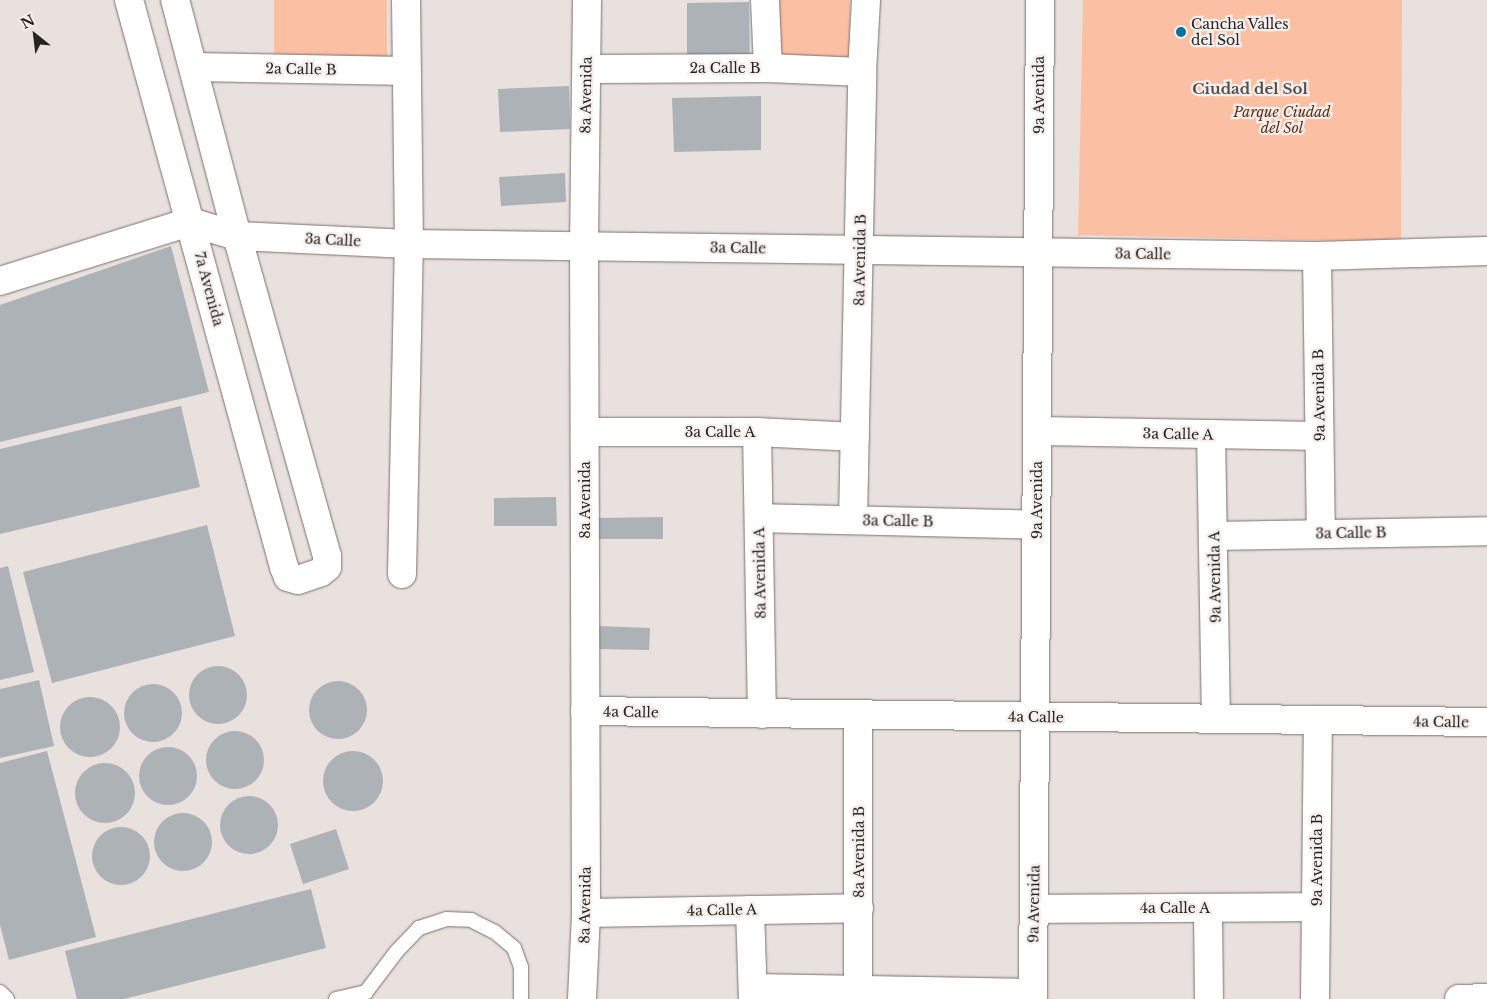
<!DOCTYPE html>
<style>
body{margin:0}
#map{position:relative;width:1487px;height:999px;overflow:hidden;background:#e8e1de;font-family:"Libre Baskerville",serif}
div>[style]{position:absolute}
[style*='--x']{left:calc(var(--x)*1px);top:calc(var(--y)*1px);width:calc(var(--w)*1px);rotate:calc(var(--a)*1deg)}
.green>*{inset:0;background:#fbbfa4}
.building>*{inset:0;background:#acb2b6}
.round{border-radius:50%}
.roads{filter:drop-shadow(0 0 1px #78726f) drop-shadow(0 0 1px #78726f)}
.service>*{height:14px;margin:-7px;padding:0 7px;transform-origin:7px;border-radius:7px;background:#fff}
.minor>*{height:28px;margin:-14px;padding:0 14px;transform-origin:14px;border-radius:14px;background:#fff}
.dots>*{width:14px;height:14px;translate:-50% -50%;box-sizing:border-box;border:2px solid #f5efec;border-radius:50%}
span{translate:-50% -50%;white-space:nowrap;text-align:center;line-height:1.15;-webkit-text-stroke:4.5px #f5efec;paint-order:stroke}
.poi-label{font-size:14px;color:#262423}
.left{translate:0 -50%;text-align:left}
.street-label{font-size:14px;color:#262423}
.park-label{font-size:14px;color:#602b10;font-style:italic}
.neighbourhood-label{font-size:15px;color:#544f4c;font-weight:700}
.north{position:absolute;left:10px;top:10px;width:50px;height:50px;-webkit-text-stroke:4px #f5efec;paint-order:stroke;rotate:331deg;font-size:14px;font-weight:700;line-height:20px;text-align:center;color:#262423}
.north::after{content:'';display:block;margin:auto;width:18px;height:22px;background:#262423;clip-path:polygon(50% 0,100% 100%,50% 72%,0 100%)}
</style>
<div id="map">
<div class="green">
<i style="clip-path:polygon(274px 0,387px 0,387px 67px,274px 68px)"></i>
<i style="clip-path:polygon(773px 0,850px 0,850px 76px,773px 76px)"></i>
<i style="clip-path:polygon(1083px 0,1402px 0,1401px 242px,1078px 235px)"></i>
</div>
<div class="building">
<i style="clip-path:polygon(749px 2px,750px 67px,687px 68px,687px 3px)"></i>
<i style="clip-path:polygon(569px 86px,570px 129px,500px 132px,498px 89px)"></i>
<i style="clip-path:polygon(761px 96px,761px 150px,674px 152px,672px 98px)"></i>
<i style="clip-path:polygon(565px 173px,566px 202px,501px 206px,499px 177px)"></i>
<i style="clip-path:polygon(171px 246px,209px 392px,0 442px,0 305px)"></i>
<i style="clip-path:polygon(181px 406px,200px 487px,0 534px,0 449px)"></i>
<i style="clip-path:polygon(556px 497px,557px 526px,494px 526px,494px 498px)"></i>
<i style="clip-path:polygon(663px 517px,663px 539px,598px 539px,598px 518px)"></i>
<i style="clip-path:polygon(207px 525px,235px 636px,52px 683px,23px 572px)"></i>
<i style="clip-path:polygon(8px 566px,34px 672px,0 680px,0 568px)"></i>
<i style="clip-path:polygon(597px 626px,650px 628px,649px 650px,596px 649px)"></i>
<i class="round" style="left:189px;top:666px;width:58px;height:58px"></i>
<i style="clip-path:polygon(39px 680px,54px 746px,0 758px,0 689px)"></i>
<i class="round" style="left:309px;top:681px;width:58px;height:58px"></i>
<i class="round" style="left:124px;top:684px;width:58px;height:58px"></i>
<i class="round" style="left:60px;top:697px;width:60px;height:60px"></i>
<i class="round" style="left:206px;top:731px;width:58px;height:58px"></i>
<i class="round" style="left:139px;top:747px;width:58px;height:58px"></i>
<i style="clip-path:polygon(47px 751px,96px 937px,9px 960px,0 925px,0 763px)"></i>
<i class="round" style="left:323px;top:751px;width:60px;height:60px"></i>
<i class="round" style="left:75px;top:763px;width:60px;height:60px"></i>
<i class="round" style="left:220px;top:796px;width:58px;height:58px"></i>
<i class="round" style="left:154px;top:813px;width:58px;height:58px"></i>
<i class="round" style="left:92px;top:827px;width:58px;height:58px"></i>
<i style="clip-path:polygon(336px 829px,349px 869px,303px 884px,290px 844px)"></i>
<i style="clip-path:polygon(311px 889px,326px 948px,124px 999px,77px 999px,65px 951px)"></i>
</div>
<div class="roads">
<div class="service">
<i style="--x:0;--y:992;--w:10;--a:45"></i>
<i style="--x:336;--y:999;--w:31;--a:-13"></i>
<i style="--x:366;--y:992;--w:51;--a:-52.9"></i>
<i style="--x:397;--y:951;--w:32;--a:-46"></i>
<i style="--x:419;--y:928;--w:28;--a:-18"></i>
<i style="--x:446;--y:919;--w:25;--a:2"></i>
<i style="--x:471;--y:920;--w:27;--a:27"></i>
<i style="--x:495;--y:932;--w:25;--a:40"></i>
<i style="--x:514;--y:948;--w:20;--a:70"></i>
<i style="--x:521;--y:967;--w:32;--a:90"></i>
</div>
<div class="minor">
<i style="--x:129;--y:0;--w:588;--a:74.71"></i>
<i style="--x:284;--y:567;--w:11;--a:68"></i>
<i style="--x:288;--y:577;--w:10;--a:17"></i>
<i style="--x:298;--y:580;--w:24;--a:-19"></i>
<i style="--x:321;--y:572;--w:8;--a:-40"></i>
<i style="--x:327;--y:567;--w:11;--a:-90"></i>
<i style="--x:327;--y:556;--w:332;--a:-105.7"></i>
<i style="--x:237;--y:236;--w:244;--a:-104.7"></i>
<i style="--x:765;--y:0;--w:68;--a:87.5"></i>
<i style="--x:194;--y:67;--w:213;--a:1.1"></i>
<i style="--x:587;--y:69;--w:181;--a:-0.3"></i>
<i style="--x:768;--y:68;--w:94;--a:2.4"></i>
<i style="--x:1317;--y:256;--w:278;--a:89.2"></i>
<i style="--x:0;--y:281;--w:199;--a:-17.3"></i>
<i style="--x:190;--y:222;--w:49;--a:16.6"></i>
<i style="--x:237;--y:236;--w:172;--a:2.7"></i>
<i style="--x:409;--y:244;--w:908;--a:0.76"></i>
<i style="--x:1317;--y:256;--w:170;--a:-1.7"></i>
<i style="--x:1037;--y:431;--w:282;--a:1"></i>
<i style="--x:585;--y:432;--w:172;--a:0"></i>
<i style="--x:757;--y:432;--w:98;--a:2.9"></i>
<i style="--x:757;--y:432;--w:282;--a:89"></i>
<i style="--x:1211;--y:434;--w:285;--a:89"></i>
<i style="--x:759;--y:518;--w:277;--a:1.4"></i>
<i style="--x:853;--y:520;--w:448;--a:-88.8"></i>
<i style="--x:862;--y:72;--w:72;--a:-86.8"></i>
<i style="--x:1214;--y:536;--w:273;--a:-1"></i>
<i style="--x:402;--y:574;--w:330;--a:-88.8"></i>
<i style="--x:409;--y:244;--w:244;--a:-90.7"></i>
<i style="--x:585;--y:711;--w:902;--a:0.7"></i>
<i style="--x:1208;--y:908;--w:91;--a:89.4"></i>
<i style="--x:1034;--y:909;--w:282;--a:-0.4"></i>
<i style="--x:750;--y:910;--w:89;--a:88.1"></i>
<i style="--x:586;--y:913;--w:273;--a:-1"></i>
<i style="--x:753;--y:988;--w:280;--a:1"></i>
<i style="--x:858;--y:990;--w:276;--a:-90"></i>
<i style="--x:582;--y:999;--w:86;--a:-87.3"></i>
<i style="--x:586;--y:913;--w:667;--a:-90.17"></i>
<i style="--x:584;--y:246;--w:246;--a:-89.3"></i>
<i style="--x:1033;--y:999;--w:999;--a:-89.6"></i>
<i style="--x:1315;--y:999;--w:279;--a:-89.4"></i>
<i style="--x:1459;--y:999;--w:28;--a:-2"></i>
</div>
</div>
<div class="dots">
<i style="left:1181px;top:32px;background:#03749e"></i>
</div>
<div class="poi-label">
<span class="left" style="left:1191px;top:32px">Cancha Valles<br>del Sol</span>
</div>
<div class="street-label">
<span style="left:725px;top:68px">2a Calle B</span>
<span style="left:301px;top:69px;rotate:1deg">2a Calle B</span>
<span style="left:586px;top:95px;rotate:-89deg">8a Avenida</span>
<span style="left:1039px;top:95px;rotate:-90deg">9a Avenida</span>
<span style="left:333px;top:240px;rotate:3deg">3a Calle</span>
<span style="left:738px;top:248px;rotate:1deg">3a Calle</span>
<span style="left:1143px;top:254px;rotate:1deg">3a Calle</span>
<span style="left:860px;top:260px;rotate:-89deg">8a Avenida B</span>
<span style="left:209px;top:289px;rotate:75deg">7a Avenida</span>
<span style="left:1319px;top:395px;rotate:-91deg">9a Avenida B</span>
<span style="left:720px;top:432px">3a Calle A</span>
<span style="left:1178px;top:434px;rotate:1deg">3a Calle A</span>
<span style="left:585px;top:500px;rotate:-90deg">8a Avenida</span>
<span style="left:1037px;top:500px;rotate:-90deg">9a Avenida</span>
<span style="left:898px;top:521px;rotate:1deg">3a Calle B</span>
<span style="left:1351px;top:533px;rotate:-1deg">3a Calle B</span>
<span style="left:760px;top:573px;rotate:-91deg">8a Avenida A</span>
<span style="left:1215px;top:577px;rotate:-91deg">9a Avenida A</span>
<span style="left:631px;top:712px;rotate:1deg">4a Calle</span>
<span style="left:1036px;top:717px;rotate:1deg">4a Calle</span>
<span style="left:1441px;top:722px;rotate:1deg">4a Calle</span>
<span style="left:859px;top:852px;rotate:-90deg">8a Avenida B</span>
<span style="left:1317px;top:860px;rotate:-90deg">9a Avenida B</span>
<span style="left:1034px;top:904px;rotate:-89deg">9a Avenida</span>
<span style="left:585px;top:905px;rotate:-89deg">8a Avenida</span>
<span style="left:1175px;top:908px">4a Calle A</span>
<span style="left:722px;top:910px;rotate:-1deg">4a Calle A</span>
</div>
<div class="park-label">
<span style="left:1282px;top:120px">Parque Ciudad<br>del Sol</span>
</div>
<div class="neighbourhood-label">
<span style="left:1250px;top:89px">Ciudad del Sol</span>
</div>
<div class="north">N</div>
</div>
